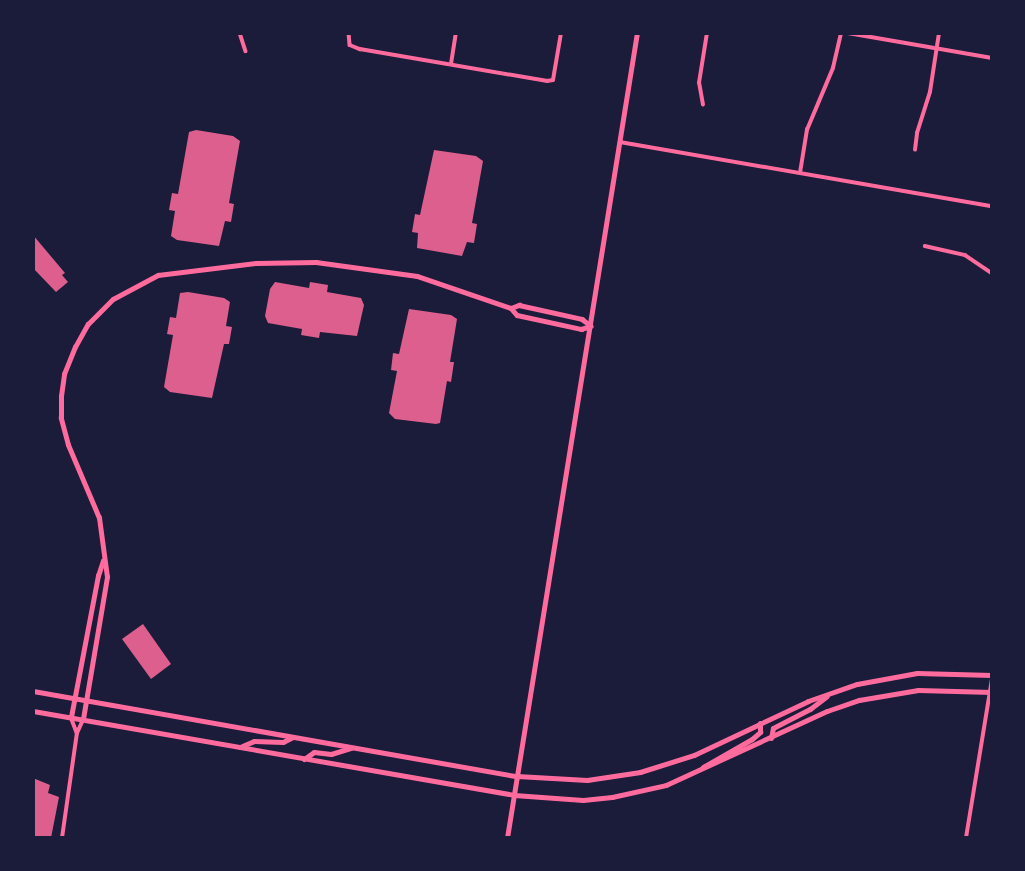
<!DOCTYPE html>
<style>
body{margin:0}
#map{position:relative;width:1025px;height:871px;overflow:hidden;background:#1b1b3a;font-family:"Golos Text",sans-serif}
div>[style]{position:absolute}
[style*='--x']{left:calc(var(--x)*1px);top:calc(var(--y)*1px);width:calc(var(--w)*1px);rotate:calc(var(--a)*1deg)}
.building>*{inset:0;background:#dd5f8e}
.minor>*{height:3.5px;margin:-1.75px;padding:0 1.75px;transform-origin:1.75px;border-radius:1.75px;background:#ff6b9d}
.tertiary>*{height:4.5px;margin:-2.25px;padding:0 2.25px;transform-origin:2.25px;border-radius:2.25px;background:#ff6b9d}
.secondary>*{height:5px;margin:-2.5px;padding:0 2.5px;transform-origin:2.5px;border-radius:2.5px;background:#ff6b9d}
span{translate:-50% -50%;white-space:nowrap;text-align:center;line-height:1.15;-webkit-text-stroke:5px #1b1b3a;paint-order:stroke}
.frame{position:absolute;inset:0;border:35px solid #1b1b3a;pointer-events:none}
</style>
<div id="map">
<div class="building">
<i style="clip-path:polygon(196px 130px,233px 136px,240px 141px,229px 203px,234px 204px,231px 222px,225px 221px,219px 246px,177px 240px,171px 236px,175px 211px,169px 210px,172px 193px,178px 194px,189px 132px)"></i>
<i style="clip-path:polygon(434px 150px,476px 156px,483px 161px,472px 223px,477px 224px,474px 243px,467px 242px,462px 256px,417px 248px,418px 233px,412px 232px,415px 214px,420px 215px)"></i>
<i style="clip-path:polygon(33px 235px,65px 273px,62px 275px,68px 282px,56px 292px,33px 268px)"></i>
<i style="clip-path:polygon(275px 282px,309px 288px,310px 282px,328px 285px,327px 292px,361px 298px,364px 305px,357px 336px,320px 332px,319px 338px,301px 335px,302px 329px,268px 323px,265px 316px,270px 289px)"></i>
<i style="clip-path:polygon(188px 292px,224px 298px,230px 302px,226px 326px,232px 327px,229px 344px,224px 344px,212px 398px,170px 392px,164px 387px,173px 335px,167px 334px,170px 317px,176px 318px,180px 293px)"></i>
<i style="clip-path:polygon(409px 309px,451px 315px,457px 319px,450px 362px,454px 362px,451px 382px,447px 381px,440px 423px,436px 424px,395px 419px,389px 413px,397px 371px,391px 370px,393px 353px,399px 354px)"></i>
<i style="clip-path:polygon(143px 624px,171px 664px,151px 679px,122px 639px)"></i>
<i style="clip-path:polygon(33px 778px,50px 785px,48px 793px,59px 797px,51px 838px,33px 838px)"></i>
</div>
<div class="minor">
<i style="--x:240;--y:33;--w:19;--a:72"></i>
<i style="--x:349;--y:33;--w:12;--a:85"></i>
<i style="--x:350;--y:45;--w:11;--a:22"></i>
<i style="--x:360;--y:49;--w:190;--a:9.7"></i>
<i style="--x:547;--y:81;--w:6;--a:-9"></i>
<i style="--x:553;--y:80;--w:48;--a:-80.3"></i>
<i style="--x:848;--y:33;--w:146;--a:9.8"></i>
<i style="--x:451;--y:64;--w:31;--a:-81"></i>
<i style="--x:703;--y:105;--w:22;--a:-100"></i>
<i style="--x:699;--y:83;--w:51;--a:-80.9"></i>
<i style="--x:620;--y:142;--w:377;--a:9.8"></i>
<i style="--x:915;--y:150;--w:17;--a:-83"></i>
<i style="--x:917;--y:133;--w:43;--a:-72.4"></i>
<i style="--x:930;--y:92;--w:60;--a:-81.3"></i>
<i style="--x:800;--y:173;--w:44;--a:-80.8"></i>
<i style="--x:807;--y:130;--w:67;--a:-67.2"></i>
<i style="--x:833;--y:68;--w:36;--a:-77"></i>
<i style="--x:925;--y:246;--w:41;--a:12.7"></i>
<i style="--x:965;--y:255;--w:32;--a:34"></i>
<i style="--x:71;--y:717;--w:17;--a:69"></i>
<i style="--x:62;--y:838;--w:106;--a:-81.9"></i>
<i style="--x:77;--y:733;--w:14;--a:-65"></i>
<i style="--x:966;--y:838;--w:161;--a:-80.7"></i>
</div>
<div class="tertiary">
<i style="--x:511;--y:308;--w:9;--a:-21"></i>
<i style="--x:519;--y:305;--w:65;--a:12.5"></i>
<i style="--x:582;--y:319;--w:10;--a:37"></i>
<i style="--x:71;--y:717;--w:144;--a:-79.2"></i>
<i style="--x:98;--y:576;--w:16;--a:-72"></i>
<i style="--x:83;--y:719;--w:144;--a:-80.4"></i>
<i style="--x:107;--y:577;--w:60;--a:-97.7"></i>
<i style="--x:99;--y:518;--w:79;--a:-113"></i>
<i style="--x:68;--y:445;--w:28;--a:-105"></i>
<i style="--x:61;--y:418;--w:22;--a:-90"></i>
<i style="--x:61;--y:396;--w:22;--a:-82"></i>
<i style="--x:64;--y:374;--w:29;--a:-68"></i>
<i style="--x:75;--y:347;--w:26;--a:-61"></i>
<i style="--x:88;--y:324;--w:35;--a:-45"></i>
<i style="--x:113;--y:299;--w:51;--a:-28.1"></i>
<i style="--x:158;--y:275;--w:99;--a:-7"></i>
<i style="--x:256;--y:263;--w:60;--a:-1"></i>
<i style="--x:316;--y:262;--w:102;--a:7.9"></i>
<i style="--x:417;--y:276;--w:99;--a:18.8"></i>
<i style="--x:511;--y:308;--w:9;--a:49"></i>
<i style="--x:517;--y:315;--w:66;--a:12.3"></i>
<i style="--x:581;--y:329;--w:10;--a:-17"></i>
<i style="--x:507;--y:838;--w:815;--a:-80.83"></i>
</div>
<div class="secondary">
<i style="--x:33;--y:691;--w:491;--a:10"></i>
<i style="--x:517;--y:776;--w:70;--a:3.3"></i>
<i style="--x:587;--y:780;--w:54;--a:-8.6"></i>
<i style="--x:640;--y:772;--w:57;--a:-17.5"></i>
<i style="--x:694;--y:755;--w:126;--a:-25.3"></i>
<i style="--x:808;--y:701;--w:52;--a:-19.1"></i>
<i style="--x:857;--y:684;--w:61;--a:-10.4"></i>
<i style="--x:917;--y:673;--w:75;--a:1.5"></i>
<i style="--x:33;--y:711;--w:488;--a:9.9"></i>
<i style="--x:514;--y:795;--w:69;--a:4.1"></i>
<i style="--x:583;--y:800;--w:29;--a:-6"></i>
<i style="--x:612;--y:797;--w:55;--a:-12.5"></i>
<i style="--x:666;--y:785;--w:177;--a:-24.7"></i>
<i style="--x:827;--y:711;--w:34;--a:-19"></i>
<i style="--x:859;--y:700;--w:60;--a:-9.6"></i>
<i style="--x:918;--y:690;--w:74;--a:1.5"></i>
<i style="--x:771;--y:738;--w:10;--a:-79"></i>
<i style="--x:773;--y:728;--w:42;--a:-27.2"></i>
<i style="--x:810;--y:709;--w:21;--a:-37"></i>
<i style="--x:240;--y:747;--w:15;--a:-23"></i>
<i style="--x:254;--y:741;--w:29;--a:2"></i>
<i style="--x:283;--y:742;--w:11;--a:-27"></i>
<i style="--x:304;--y:759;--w:12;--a:-35"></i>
<i style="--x:314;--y:752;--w:17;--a:7"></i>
<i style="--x:331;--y:754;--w:21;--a:-17"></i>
<i style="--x:703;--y:767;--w:56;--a:-29.7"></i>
<i style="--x:752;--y:739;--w:11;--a:-41"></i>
<i style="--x:760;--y:732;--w:9;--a:-90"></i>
</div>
<div class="frame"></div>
</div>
